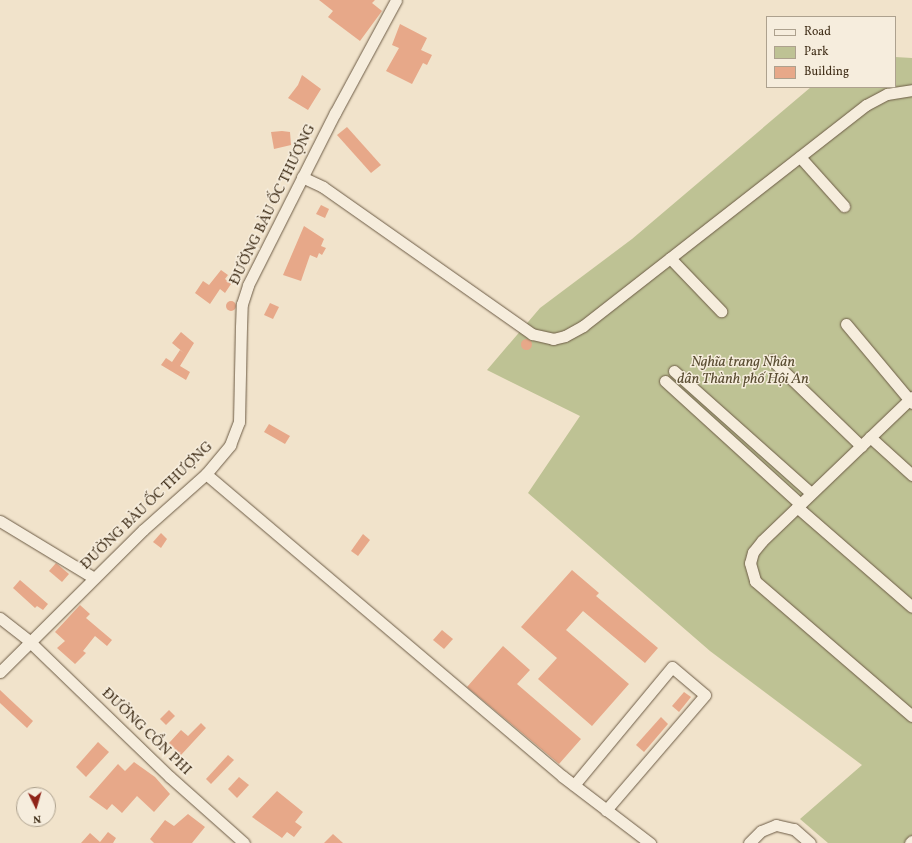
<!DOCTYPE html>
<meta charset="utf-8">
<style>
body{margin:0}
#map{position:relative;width:912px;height:843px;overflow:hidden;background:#f1e3cb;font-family:Vollkorn,serif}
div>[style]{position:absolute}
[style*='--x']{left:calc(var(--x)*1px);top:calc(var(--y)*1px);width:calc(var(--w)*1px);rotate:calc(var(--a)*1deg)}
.green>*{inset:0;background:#bec294}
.building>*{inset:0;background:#e7a889}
.round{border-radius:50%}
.roads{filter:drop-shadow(0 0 1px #6c5b45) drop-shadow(0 0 1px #6c5b45)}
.minor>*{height:11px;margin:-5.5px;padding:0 5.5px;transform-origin:5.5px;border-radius:5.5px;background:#f6eddd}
span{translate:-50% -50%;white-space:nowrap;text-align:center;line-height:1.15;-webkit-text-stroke:3px #f6eddd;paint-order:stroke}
.street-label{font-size:15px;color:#402e18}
.park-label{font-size:15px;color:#594c31;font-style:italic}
.legend{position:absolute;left:766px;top:16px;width:130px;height:72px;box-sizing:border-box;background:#f6eddd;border:1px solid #ada18e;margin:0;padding:5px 7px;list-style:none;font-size:12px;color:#402e18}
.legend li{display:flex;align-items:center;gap:8px;height:20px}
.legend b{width:20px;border:1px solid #ada18e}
.north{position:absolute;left:16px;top:787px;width:40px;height:40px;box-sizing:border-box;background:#f6eddd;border:1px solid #ada18e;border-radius:50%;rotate:175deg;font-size:11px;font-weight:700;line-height:16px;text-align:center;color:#402e18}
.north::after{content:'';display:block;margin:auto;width:14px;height:18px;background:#8f2418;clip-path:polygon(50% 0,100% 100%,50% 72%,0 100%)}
</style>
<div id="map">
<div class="green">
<i style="clip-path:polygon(895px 57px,912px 58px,912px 843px,828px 843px,800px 819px,862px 765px,710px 651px,528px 493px,580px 416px,487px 370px,540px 308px,632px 239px,811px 87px,895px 87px)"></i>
</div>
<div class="building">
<i style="clip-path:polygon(319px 0,375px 0,372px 3px,382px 11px,360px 41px,328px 17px,333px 11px)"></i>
<i style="clip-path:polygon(400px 24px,427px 38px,421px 50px,432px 55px,427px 65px,423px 63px,412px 84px,386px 71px,399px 48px,392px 45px)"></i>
<i style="clip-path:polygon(302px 75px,321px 89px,308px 110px,288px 98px,298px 85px)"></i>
<i style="clip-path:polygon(347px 127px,381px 165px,371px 173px,337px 135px)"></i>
<i style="clip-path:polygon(282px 131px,290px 132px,291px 145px,274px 149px,271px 132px)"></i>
<i style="clip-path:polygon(321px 205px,329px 209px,325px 218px,316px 214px)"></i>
<i style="clip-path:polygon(304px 226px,324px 239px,321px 246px,326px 248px,322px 255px,319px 253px,317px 258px,310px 255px,301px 281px,283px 275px)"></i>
<i style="clip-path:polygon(221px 270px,228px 275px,225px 279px,231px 284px,225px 293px,220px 289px,210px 304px,195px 293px,203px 281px,209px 285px)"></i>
<i class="round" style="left:226px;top:301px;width:10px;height:10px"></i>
<i style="clip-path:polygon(270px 303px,279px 307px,273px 319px,264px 315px)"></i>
<i style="clip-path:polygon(181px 332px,194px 343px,180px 366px,190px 372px,186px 380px,161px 365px,166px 358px,172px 362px,180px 350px,184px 353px,172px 343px)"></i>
<i class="round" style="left:520.5px;top:338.5px;width:11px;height:11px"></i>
<i style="clip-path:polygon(269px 424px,290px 436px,285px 444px,264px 432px)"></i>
<i style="clip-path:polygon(161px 533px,167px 539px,161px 548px,153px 542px)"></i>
<i style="clip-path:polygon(363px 534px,370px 540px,358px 556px,351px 551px)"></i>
<i style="clip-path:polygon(56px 563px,69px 574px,62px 582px,49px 571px)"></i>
<i style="clip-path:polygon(572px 570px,599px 593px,596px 596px,658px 648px,645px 663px,583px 611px,566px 630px,629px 684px,592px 726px,538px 679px,557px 658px,521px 627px)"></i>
<i style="clip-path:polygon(20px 580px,48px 604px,43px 610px,37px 606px,35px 608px,13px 588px)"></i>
<i style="clip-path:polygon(80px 605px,90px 614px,86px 618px,112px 640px,107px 646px,95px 636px,83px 651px,86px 653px,75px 664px,57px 648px,65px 641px,55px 632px)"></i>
<i style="clip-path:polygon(442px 630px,453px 639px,444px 649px,433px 640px)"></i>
<i style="clip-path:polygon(503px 646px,530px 670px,517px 684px,581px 739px,559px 764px,467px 687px)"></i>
<i style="clip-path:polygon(0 690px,33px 721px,27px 728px,0 703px)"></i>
<i style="clip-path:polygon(684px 692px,691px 697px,679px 712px,672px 706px)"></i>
<i style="clip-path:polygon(169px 710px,175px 716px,166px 725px,160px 719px)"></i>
<i style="clip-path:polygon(661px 717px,668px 724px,644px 752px,636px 745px)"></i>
<i style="clip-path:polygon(201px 723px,206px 728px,181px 755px,169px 743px,181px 730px,188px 736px)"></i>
<i style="clip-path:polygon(98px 742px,109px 752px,86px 777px,76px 767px)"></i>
<i style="clip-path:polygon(228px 755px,234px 760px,211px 784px,206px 779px)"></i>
<i style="clip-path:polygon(134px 762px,155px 777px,170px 794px,154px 812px,137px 796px,122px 813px,112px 804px,107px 810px,89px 797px,118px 764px,125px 771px)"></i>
<i style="clip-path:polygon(239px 777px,249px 785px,237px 798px,228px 789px)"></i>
<i style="clip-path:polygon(277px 791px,303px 812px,295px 822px,302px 827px,294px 837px,287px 832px,282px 838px,252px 817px)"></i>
<i style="clip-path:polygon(188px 814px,205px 827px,192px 843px,154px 843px,150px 839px,165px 820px,174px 826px)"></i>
<i style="clip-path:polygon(108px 832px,116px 838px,113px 843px,81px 843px,90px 833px,100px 842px)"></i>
<i style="clip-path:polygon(333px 834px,343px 843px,324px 843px)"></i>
</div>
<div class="roads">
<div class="minor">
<i style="--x:800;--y:157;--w:66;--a:48.1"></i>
<i style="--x:302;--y:177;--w:23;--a:25"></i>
<i style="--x:323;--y:187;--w:256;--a:35.1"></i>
<i style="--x:532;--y:334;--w:22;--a:13"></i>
<i style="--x:553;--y:339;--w:12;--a:-14"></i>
<i style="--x:565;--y:336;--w:21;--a:-29"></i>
<i style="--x:583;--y:326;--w:359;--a:-38"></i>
<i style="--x:866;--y:105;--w:24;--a:-28"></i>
<i style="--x:887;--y:94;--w:25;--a:-9"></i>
<i style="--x:670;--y:258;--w:74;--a:46.1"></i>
<i style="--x:846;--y:324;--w:103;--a:50.1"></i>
<i style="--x:772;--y:360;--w:124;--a:44"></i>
<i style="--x:674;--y:371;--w:183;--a:41.7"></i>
<i style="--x:665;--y:381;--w:183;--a:42.3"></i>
<i style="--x:912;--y:397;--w:208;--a:136.2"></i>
<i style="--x:762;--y:541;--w:14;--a:129"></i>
<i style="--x:753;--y:552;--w:11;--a:105"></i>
<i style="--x:750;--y:563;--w:19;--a:74"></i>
<i style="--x:755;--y:581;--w:207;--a:40.7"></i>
<i style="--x:870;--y:437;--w:57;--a:42.1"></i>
<i style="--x:206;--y:474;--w:467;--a:40.3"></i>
<i style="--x:562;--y:776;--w:111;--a:37.3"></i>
<i style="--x:797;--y:507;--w:152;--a:41"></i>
<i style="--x:0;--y:521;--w:110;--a:31.2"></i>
<i style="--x:0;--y:618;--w:37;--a:38"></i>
<i style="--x:29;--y:641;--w:196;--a:44"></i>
<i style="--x:170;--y:777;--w:99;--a:41.7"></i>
<i style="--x:0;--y:672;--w:202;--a:-44.8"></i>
<i style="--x:143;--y:530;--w:84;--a:-41.6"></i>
<i style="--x:206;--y:474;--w:38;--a:-50"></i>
<i style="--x:230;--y:445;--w:25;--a:-69"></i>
<i style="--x:239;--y:422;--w:95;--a:-88.8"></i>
<i style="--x:241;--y:327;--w:23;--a:-88"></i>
<i style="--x:242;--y:304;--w:20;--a:-72"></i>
<i style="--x:248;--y:285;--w:193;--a:-63.2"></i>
<i style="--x:335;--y:113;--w:128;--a:-61.6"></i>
<i style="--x:574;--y:785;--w:153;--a:-50.3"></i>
<i style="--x:672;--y:667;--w:43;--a:40.3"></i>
<i style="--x:705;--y:695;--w:152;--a:130.7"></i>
<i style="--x:749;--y:843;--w:17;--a:-45"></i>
<i style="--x:761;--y:831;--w:16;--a:-22"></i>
<i style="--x:776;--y:825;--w:18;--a:13"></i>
<i style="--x:794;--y:829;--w:21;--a:41"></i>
<i style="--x:910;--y:843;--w:3;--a:-45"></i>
</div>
</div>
<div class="street-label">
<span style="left:273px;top:205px;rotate:-64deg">ĐƯỜNG BÀU ỐC THƯỢNG</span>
<span style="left:147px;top:506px;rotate:-44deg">ĐƯỜNG BÀU ỐC THƯỢNG</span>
<span style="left:146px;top:732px;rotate:44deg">ĐƯỜNG CỒN PHI</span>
</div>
<div class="park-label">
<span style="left:743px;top:371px">Nghĩa trang Nhân<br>dân Thành phố Hội An</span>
</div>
<ul class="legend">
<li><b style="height:5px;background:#f6eddd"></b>Road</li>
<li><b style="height:11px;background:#bec294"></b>Park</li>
<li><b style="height:11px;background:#e7a889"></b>Building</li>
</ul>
<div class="north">N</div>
</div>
